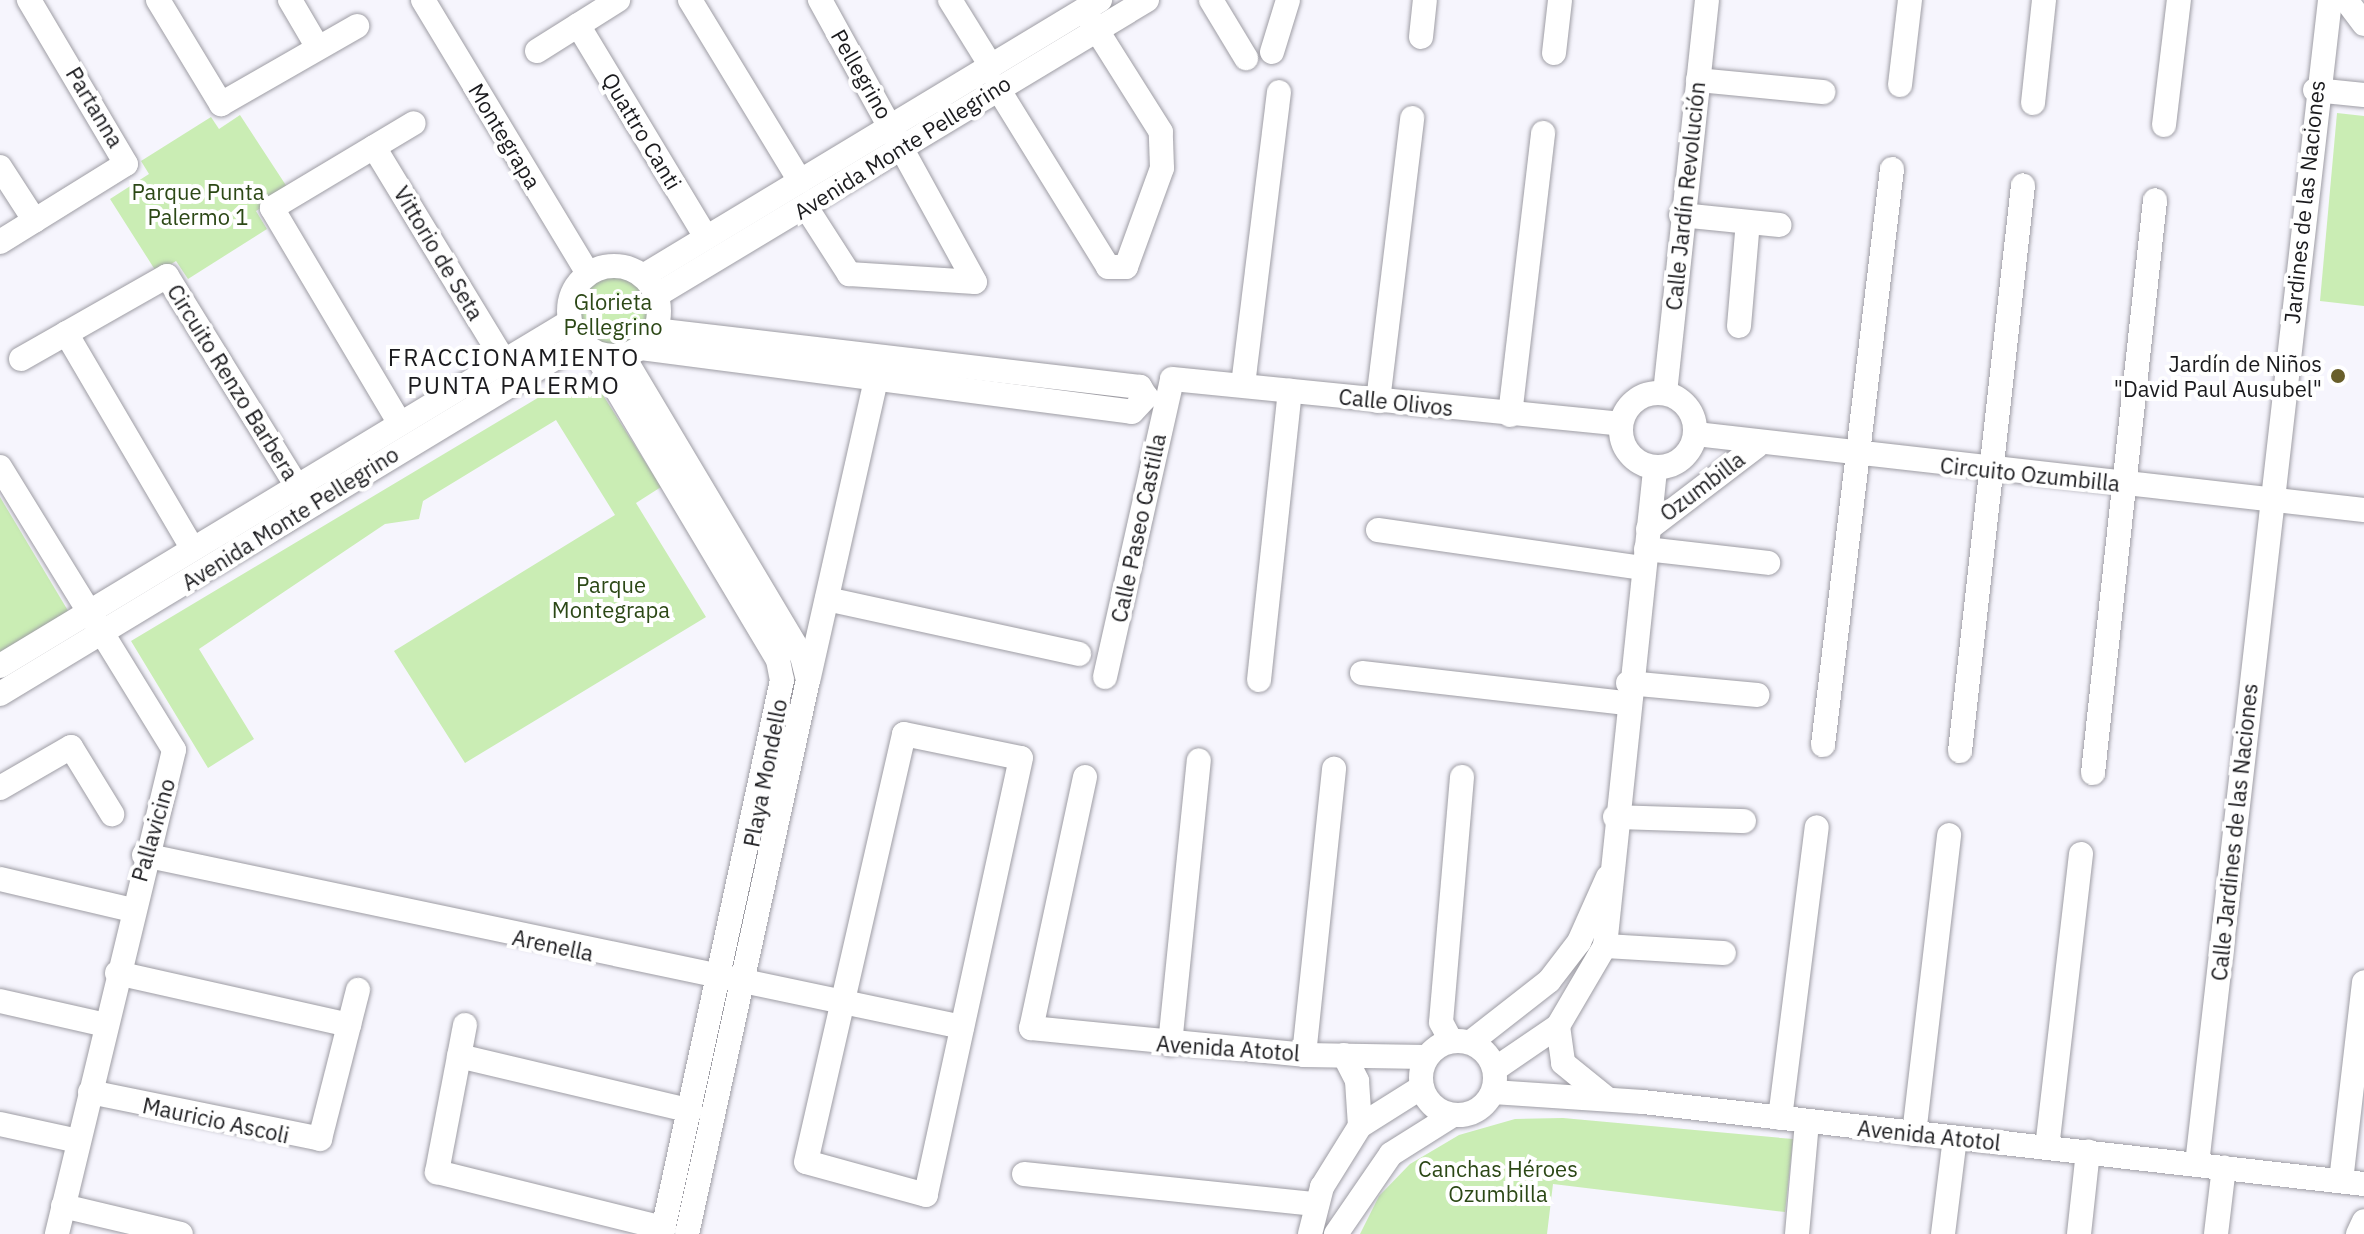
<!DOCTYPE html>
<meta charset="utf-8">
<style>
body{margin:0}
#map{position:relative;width:2364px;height:1234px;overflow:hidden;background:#f6f5fd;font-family:"IBM Plex Sans",sans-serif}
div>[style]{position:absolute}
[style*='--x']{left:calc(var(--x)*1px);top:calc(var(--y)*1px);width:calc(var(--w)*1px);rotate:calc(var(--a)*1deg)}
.green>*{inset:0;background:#caedb4}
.round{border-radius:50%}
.roads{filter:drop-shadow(0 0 2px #9e9da4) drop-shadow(0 0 2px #9e9da4)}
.street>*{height:24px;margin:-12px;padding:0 12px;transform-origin:12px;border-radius:12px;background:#fff}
.street>.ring{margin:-12px;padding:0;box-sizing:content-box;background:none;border:24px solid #fff;border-radius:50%}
.dots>*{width:22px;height:22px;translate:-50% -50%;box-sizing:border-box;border:4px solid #fff;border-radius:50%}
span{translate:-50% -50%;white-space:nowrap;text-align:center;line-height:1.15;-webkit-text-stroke:8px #fff;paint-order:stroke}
.street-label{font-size:22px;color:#1b1b1e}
.park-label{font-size:22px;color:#2c4816}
.poi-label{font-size:22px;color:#1b1b1e}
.right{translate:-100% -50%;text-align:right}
.neighbourhood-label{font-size:24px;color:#1b1b1e;letter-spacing:2px}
</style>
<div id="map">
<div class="green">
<i style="clip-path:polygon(2337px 113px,2364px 116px,2364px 306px,2320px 301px)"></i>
<i style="clip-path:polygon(240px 115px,289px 190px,256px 211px,267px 229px,188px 279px,176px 261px,157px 273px,110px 199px,149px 174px,141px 161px,211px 117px,219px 129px)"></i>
<i class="round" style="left:575px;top:276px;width:74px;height:74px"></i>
<i style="clip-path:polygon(576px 375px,596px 384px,661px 487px,636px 503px,706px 617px,465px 763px,394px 651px,615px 515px,556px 420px,423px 501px,419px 519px,385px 524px,199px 649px,254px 739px,208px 768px,131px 641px)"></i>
<i style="clip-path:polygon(0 497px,70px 614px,0 656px)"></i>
<i style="clip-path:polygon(1563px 1118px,1793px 1139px,1785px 1212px,1553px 1184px,1547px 1234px,1360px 1234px,1379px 1196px,1410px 1164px,1459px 1135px,1515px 1119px)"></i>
</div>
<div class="roads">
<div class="street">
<i style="--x:158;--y:0;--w:122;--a:58.8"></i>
<i style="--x:221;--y:104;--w:157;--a:-29.8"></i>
<i style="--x:290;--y:0;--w:53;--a:59.6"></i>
<i style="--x:423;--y:0;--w:319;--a:58.9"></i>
<i style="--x:690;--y:0;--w:212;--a:58.7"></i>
<i style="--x:950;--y:0;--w:78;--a:58.2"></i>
<i style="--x:1211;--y:0;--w:68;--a:58.9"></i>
<i style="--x:2346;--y:0;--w:30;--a:53"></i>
<i style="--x:578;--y:25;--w:248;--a:58.9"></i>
<i style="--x:1421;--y:37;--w:37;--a:-84"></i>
<i style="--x:537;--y:51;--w:96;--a:-32.2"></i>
<i style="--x:1272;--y:52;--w:54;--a:-72.9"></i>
<i style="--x:1554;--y:53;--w:53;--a:-83.5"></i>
<i style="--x:1698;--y:80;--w:126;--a:5.5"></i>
<i style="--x:1900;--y:85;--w:86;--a:-83.3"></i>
<i style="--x:997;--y:87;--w:211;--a:58.3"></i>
<i style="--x:1108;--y:267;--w:18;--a:0"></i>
<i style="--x:1126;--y:267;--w:105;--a:-70"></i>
<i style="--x:1162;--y:168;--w:36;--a:-92"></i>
<i style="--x:1161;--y:132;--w:137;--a:-122.2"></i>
<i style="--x:2315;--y:90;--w:49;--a:5.8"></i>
<i style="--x:2033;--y:103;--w:104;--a:-83.9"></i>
<i style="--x:2164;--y:125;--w:126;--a:-83.2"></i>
<i style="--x:374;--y:147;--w:248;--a:58.7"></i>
<i style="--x:0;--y:167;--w:64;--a:57.1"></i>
<i style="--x:806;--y:207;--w:80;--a:57.3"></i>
<i style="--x:849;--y:274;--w:126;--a:3.6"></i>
<i style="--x:975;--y:282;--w:322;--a:-118.8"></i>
<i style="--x:1681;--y:215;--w:99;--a:5.8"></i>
<i style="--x:0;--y:242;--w:148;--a:-31.8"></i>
<i style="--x:126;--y:164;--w:191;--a:-120.6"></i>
<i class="ring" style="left:569px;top:266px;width:66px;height:66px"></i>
<i style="--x:643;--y:276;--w:534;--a:-31.13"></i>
<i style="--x:657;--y:295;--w:572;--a:-31.05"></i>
<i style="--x:1739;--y:326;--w:104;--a:-85.1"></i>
<i style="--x:66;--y:333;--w:249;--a:59.6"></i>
<i style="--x:641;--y:348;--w:495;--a:7.4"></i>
<i style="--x:1132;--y:412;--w:21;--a:-47"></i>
<i style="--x:1146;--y:397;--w:12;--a:-121"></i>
<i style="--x:1140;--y:387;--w:487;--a:-173.3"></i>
<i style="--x:595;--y:353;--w:357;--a:59.2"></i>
<i style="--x:778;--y:660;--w:20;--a:79"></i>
<i style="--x:782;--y:680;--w:567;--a:102.22"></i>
<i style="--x:623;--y:356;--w:349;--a:59.2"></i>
<i style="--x:802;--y:656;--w:25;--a:76"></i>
<i style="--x:808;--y:680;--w:567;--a:102.32"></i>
<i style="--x:21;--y:359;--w:168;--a:-29.6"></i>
<i style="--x:167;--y:276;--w:261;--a:58.3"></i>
<i style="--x:1243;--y:385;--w:295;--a:-83"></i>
<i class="ring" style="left:1621px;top:393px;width:50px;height:50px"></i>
<i style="--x:1665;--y:393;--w:395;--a:-83.9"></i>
<i style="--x:1378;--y:401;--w:285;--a:-83.1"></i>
<i style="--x:1510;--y:415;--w:284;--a:-83.3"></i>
<i style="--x:399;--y:422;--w:249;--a:-120.7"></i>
<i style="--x:272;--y:208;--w:165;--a:-30.9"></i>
<i style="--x:1696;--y:434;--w:672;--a:6.49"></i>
<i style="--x:0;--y:467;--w:332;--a:58.4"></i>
<i style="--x:174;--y:750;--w:498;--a:103.6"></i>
<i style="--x:1648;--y:529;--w:137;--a:-37.3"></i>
<i style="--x:1378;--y:530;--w:268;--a:8.2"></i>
<i style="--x:1646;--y:549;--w:123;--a:6.5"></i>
<i style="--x:827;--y:599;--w:258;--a:12.3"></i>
<i style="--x:0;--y:666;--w:665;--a:-31.16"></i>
<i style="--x:1362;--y:673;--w:266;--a:6.5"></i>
<i style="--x:809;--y:677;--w:319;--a:-77.3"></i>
<i style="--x:1105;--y:677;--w:305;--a:-77.3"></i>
<i style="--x:1172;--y:379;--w:450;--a:5.7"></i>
<i style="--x:1259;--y:680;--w:291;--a:-83.9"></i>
<i style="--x:1628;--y:683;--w:130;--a:5.3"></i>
<i style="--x:0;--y:694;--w:678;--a:-31.18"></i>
<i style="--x:904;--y:734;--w:119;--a:11.6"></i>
<i style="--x:1021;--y:758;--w:447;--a:102.3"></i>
<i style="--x:926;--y:1195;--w:124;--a:-164.6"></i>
<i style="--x:806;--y:1162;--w:439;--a:-77.1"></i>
<i style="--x:1823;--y:745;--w:580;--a:-83.17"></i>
<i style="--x:1960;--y:751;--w:569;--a:-83.65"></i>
<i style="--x:2093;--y:773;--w:576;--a:-83.82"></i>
<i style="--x:1085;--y:777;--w:257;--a:102.1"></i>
<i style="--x:1031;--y:1028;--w:274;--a:5.6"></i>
<i style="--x:1304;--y:1055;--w:122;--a:0.9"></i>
<i style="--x:0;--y:788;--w:82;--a:-30"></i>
<i style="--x:71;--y:747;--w:79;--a:58.5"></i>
<i style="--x:1615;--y:817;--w:129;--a:1.8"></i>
<i style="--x:144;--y:855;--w:836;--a:11.87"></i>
<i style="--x:0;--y:879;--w:136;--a:13.2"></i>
<i style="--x:1605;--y:946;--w:119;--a:3.4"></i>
<i style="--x:117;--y:973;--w:238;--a:12.6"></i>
<i style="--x:0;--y:1001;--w:109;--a:12.8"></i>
<i style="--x:465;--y:1025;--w:150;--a:100.8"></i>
<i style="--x:437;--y:1172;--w:234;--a:13.9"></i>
<i style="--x:1558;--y:1026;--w:37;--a:82"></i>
<i style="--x:1563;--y:1063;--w:55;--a:39.1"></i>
<i style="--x:1451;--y:1041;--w:21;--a:-118"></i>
<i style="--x:1441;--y:1022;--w:246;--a:-85.1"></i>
<i class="ring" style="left:1421px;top:1041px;width:50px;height:50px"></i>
<i style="--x:1471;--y:1042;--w:99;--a:-38"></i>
<i style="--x:1549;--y:981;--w:49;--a:-52.4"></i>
<i style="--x:1579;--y:942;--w:71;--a:-66"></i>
<i style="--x:1170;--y:1044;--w:285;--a:-84.2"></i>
<i style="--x:1304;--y:1055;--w:288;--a:-84"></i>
<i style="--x:1344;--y:1055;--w:29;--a:63"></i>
<i style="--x:1357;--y:1081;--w:45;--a:86.2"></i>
<i style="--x:459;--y:1056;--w:238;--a:13.3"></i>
<i style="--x:1495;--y:1069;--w:76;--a:-34.3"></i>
<i style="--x:1558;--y:1026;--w:93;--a:-59.6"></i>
<i style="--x:1605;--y:946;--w:481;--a:-84"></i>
<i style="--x:90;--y:1092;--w:235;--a:11.5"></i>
<i style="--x:320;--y:1139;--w:154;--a:-75.7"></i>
<i style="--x:1493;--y:1092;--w:150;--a:3.8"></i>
<i style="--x:1643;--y:1102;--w:726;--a:6.49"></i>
<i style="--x:1780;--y:1118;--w:293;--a:-82.8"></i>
<i style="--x:0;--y:1124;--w:80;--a:12.3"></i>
<i style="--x:1914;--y:1134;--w:301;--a:-83.3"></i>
<i style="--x:2047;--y:1148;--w:296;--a:-83.4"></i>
<i style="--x:2197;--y:1164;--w:1172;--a:-83.48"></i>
<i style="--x:1024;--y:1174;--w:293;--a:5.9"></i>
<i style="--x:2341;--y:1181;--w:200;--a:-83.4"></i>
<i style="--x:63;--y:1206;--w:121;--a:13.3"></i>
<i style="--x:1310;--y:1234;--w:49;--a:-75.7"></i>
<i style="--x:1322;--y:1187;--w:72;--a:-58.1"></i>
<i style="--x:1360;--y:1126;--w:73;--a:-32.2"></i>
<i style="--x:1336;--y:1234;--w:97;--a:-55.5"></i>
<i style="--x:1391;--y:1154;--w:73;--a:-32.2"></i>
<i style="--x:1797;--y:1234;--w:113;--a:-84.9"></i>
<i style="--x:1943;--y:1234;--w:97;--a:-82.9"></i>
<i style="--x:2079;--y:1234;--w:83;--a:-83.8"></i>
<i style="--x:2216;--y:1234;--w:67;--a:-83.2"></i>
<i style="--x:2358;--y:1234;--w:14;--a:-65"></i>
</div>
</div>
<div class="dots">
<i style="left:2338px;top:376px;background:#685e2b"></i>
</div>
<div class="street-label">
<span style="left:862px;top:74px;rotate:60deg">Pellegrino</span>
<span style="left:95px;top:107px;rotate:59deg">Partanna</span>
<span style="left:642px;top:131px;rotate:59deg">Quattro Canti</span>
<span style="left:505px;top:136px;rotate:59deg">Montegrapa</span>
<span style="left:902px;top:147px;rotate:-32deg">Avenida Monte Pellegrino</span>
<span style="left:1685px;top:196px;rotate:-84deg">Calle Jardín Revolución</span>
<span style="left:2304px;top:202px;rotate:-84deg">Jardines de las Naciones</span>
<span style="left:439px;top:253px;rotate:59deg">Vittorio de Seta</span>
<span style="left:233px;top:382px;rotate:58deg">Circuito Renzo Barbera</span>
<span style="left:1396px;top:402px;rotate:6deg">Calle Olivos</span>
<span style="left:2030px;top:474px;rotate:6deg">Circuito Ozumbilla</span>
<span style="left:1702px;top:486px;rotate:-37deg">Ozumbilla</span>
<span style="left:290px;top:518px;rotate:-32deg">Avenida Monte Pellegrino</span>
<span style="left:1138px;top:528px;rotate:-78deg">Calle Paseo Castilla</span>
<span style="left:765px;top:773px;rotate:-79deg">Playa Mondello</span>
<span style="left:153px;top:830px;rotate:-74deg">Pallavicino</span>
<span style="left:2234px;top:832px;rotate:-84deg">Calle Jardines de las Naciones</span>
<span style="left:553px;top:945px;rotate:12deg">Arenella</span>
<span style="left:1228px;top:1048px;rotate:4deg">Avenida Atotol</span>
<span style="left:216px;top:1120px;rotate:12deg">Mauricio Ascoli</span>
<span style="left:1929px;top:1135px;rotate:6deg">Avenida Atotol</span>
</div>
<div class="park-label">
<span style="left:198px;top:204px">Parque Punta<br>Palermo 1</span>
<span style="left:613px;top:314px">Glorieta<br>Pellegrino</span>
<span style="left:611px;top:597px">Parque<br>Montegrapa</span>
<span style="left:1498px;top:1181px">Canchas Héroes<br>Ozumbilla</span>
</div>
<div class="poi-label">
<span class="right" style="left:2322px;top:376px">Jardín de Niños<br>"David Paul Ausubel"</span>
</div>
<div class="neighbourhood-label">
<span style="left:514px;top:372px">FRACCIONAMIENTO<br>PUNTA PALERMO</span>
</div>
</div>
